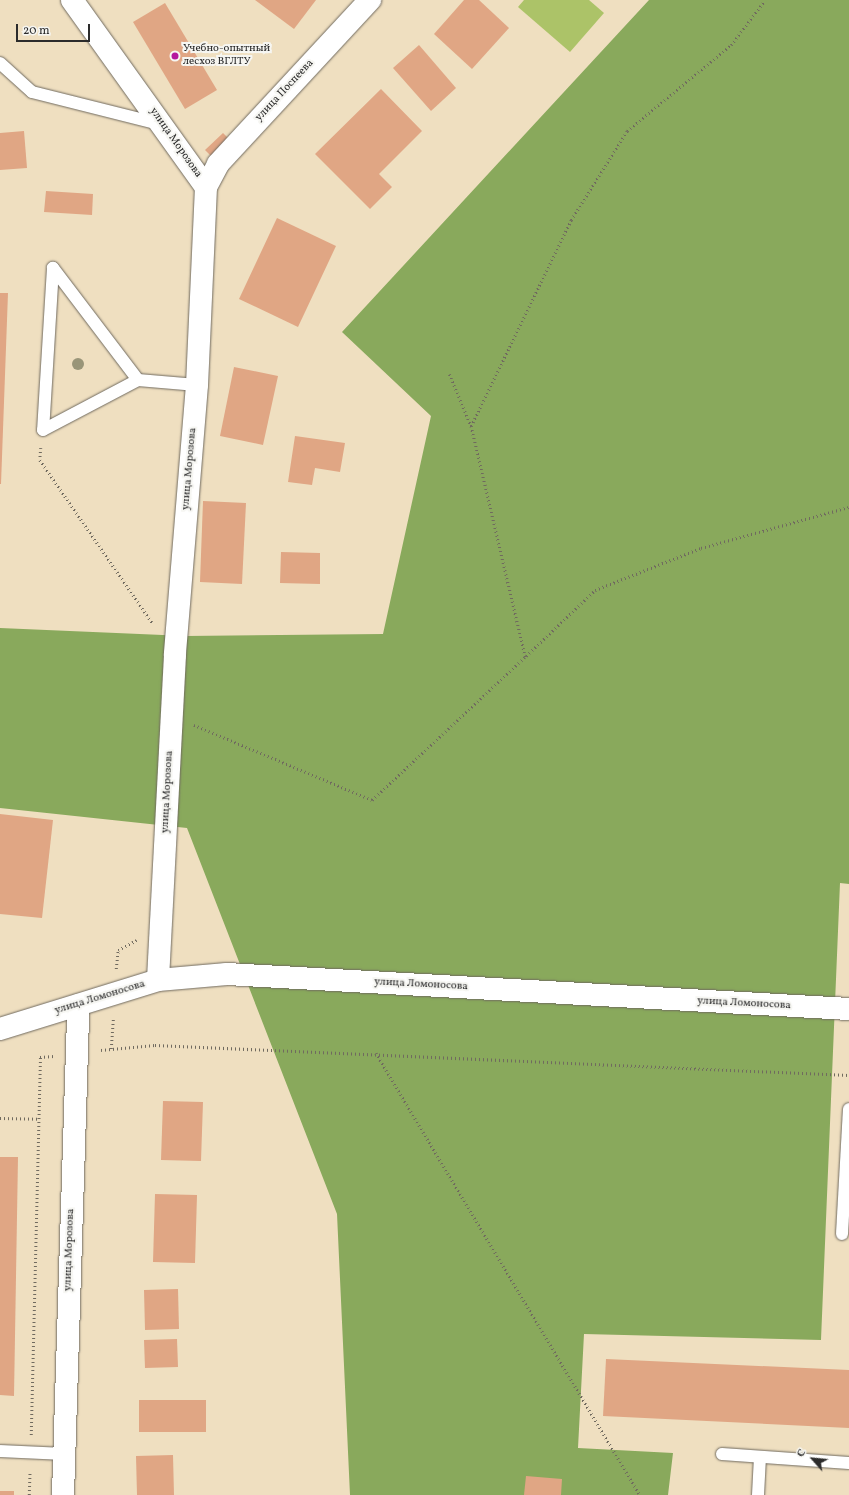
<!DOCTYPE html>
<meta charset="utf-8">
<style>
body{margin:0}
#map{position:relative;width:849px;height:1495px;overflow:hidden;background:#efdfc0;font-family:Vollkorn,serif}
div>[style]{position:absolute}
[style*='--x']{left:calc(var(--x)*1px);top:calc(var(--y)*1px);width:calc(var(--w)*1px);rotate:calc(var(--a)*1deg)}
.green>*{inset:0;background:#acc368}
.forest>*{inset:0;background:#89a95c}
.building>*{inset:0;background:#e0a684}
.path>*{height:2.5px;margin-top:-1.25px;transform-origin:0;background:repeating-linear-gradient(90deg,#706a5f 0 1px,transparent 0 4px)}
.roads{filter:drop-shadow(0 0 1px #706a5f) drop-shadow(0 0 1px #706a5f)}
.service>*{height:12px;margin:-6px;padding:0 6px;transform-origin:6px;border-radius:6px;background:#fff}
.minor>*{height:22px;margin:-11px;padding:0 11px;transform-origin:11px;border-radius:11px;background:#fff}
.secondary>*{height:22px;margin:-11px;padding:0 11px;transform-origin:11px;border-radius:11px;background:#fff}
.trees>*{width:12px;height:12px;margin:-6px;border-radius:50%;background:#999578}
.dots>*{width:11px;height:11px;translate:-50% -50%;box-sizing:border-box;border:2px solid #f6f6f2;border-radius:50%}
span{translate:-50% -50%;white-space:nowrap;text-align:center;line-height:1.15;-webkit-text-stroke:4px #f6f6f2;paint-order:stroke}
.poi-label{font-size:11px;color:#2b2b2b}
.left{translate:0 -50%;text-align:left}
.street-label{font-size:11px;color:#2b2b2b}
.north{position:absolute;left:793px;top:1439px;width:40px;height:40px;-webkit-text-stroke:3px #f6f6f2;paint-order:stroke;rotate:297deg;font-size:11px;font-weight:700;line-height:16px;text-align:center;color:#2b2b2b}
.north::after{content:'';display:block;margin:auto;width:14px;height:18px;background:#2b2b2b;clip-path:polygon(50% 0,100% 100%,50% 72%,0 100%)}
.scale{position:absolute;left:16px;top:24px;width:74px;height:18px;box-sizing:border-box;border:2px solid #2b2b2b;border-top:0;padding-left:5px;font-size:12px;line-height:14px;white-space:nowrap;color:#2b2b2b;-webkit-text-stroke:3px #f6f6f2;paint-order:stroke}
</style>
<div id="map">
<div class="green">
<i style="clip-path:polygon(524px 0,589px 0,604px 13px,570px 52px,518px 7px)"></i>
</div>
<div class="forest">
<i style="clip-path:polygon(649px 0,849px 0,849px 884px,840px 883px,821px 1340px,584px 1334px,578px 1448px,673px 1453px,668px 1495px,350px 1495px,337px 1214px,187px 828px,0 808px,0 628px,186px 636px,383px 634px,431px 416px,342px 332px)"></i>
</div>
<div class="building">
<i style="clip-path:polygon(255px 0,316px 0,294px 29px)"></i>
<i style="clip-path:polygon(464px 0,479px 0,509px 28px,472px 69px,434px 34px)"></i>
<i style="clip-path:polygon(165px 3px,217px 90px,185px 109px,133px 22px)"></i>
<i style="clip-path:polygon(419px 45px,456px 88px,431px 111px,393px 68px)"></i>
<i style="clip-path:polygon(381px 89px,422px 131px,379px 174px,392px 187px,370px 209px,315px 154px)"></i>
<i style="clip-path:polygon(24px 131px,27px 168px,0 170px,0 133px)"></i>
<i style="clip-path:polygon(223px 133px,229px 139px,212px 157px,205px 150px)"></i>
<i style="clip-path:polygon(46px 191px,93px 194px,92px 215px,44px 212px)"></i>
<i style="clip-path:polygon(277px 218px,336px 246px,298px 327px,239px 299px)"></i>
<i style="clip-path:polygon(0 293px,8px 293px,1px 484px,0 484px)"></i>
<i style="clip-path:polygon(234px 367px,278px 376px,263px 445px,220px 436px)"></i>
<i style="clip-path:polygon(295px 436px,345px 443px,340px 472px,315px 468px,312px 485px,288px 482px)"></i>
<i style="clip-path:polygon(203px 501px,246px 503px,242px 584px,200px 582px)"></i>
<i style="clip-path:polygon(281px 552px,320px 553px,320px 584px,280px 583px)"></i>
<i style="clip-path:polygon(0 814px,53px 820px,42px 918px,0 914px)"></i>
<i style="clip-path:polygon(163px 1101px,203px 1102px,201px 1161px,161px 1160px)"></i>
<i style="clip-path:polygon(0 1157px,18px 1157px,14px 1396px,0 1395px)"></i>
<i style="clip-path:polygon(155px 1194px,197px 1195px,195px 1263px,153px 1262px)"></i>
<i style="clip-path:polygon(178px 1289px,179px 1329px,145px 1330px,144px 1290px)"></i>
<i style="clip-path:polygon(177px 1339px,178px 1367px,145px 1368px,144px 1340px)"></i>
<i style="clip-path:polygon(606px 1359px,849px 1370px,849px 1428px,603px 1416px)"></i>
<i style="clip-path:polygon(139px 1400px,206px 1400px,206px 1432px,139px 1432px)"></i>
<i style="clip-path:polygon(173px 1455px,174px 1495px,137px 1495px,136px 1456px)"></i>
<i style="clip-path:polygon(526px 1476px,562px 1479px,561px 1495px,524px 1495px)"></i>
<i style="clip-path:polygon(0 1491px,14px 1491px,14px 1495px,0 1495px)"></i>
</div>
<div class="path">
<i style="--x:471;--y:426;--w:229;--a:-64.1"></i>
<i style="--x:571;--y:220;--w:105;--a:-57.8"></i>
<i style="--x:627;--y:131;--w:135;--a:-39.6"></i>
<i style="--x:731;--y:45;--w:56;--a:-52.9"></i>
<i style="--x:41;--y:448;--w:12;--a:95"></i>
<i style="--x:40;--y:460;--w:199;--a:55.4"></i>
<i style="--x:526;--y:656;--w:95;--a:-43.7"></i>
<i style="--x:595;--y:590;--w:114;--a:-21.6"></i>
<i style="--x:701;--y:548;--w:154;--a:-15.5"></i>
<i style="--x:194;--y:725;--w:193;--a:22.8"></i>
<i style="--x:372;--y:800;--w:209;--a:-43.1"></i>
<i style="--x:525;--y:657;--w:236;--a:-103.2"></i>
<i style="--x:471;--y:427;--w:57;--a:-112.5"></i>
<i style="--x:116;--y:969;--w:19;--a:-84"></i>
<i style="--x:118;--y:950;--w:21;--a:-28"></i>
<i style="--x:111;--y:1049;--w:31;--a:-86"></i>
<i style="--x:101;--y:1050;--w:54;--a:-5.3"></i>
<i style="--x:155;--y:1045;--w:695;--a:2.48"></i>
<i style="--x:376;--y:1053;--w:515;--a:59.15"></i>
<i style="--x:0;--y:1118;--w:39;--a:1"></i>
<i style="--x:31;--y:1435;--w:378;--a:-88.6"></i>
<i style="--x:40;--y:1057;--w:14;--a:-4"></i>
<i style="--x:29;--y:1495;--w:23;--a:-88"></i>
</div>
<div class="roads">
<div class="service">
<i style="--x:0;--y:63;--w:43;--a:42.2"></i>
<i style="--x:32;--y:92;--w:131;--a:14.1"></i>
<i style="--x:138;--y:380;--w:141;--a:-127.2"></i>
<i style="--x:53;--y:268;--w:162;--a:93.5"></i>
<i style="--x:43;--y:430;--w:107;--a:-27.8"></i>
<i style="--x:138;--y:380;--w:59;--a:4.8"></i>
<i style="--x:842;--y:1234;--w:125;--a:-86.8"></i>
<i style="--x:0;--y:1451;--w:64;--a:2.7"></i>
<i style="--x:722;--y:1454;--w:127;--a:4.1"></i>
<i style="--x:758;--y:1495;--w:38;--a:-87"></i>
</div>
<div class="minor">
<i style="--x:72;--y:0;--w:230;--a:54.4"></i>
<i style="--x:206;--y:187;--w:198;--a:92.6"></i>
<i style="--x:197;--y:385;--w:271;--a:94.7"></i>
<i style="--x:175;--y:655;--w:325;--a:93"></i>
<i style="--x:206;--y:187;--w:26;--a:-62"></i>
<i style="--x:218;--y:164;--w:224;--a:-47.2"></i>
<i style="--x:63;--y:1495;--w:490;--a:-88.2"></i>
</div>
<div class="secondary">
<i style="--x:0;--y:1029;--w:165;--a:-17.2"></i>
<i style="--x:158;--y:980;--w:69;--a:-5"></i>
<i style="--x:227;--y:974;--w:623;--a:3.22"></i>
</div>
</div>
<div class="trees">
<i style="left:78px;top:364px"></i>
</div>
<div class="dots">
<i style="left:175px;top:56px;background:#b5179e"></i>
</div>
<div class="poi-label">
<span class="left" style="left:183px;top:56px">Учебно-опытный<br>лесхоз ВГЛТУ</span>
</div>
<div class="street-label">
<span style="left:285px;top:91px;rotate:-47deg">улица Поспеева</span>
<span style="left:175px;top:143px;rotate:55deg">улица Морозова</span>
<span style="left:190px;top:469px;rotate:-85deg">улица Морозова</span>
<span style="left:168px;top:792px;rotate:-87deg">улица Морозова</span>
<span style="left:421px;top:985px;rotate:3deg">улица Ломоносова</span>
<span style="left:100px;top:998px;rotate:-17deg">улица Ломоносова</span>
<span style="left:744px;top:1004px;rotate:3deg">улица Ломоносова</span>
<span style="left:70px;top:1250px;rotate:-88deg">улица Морозова</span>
</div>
<div class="north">С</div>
<div class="scale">20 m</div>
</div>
